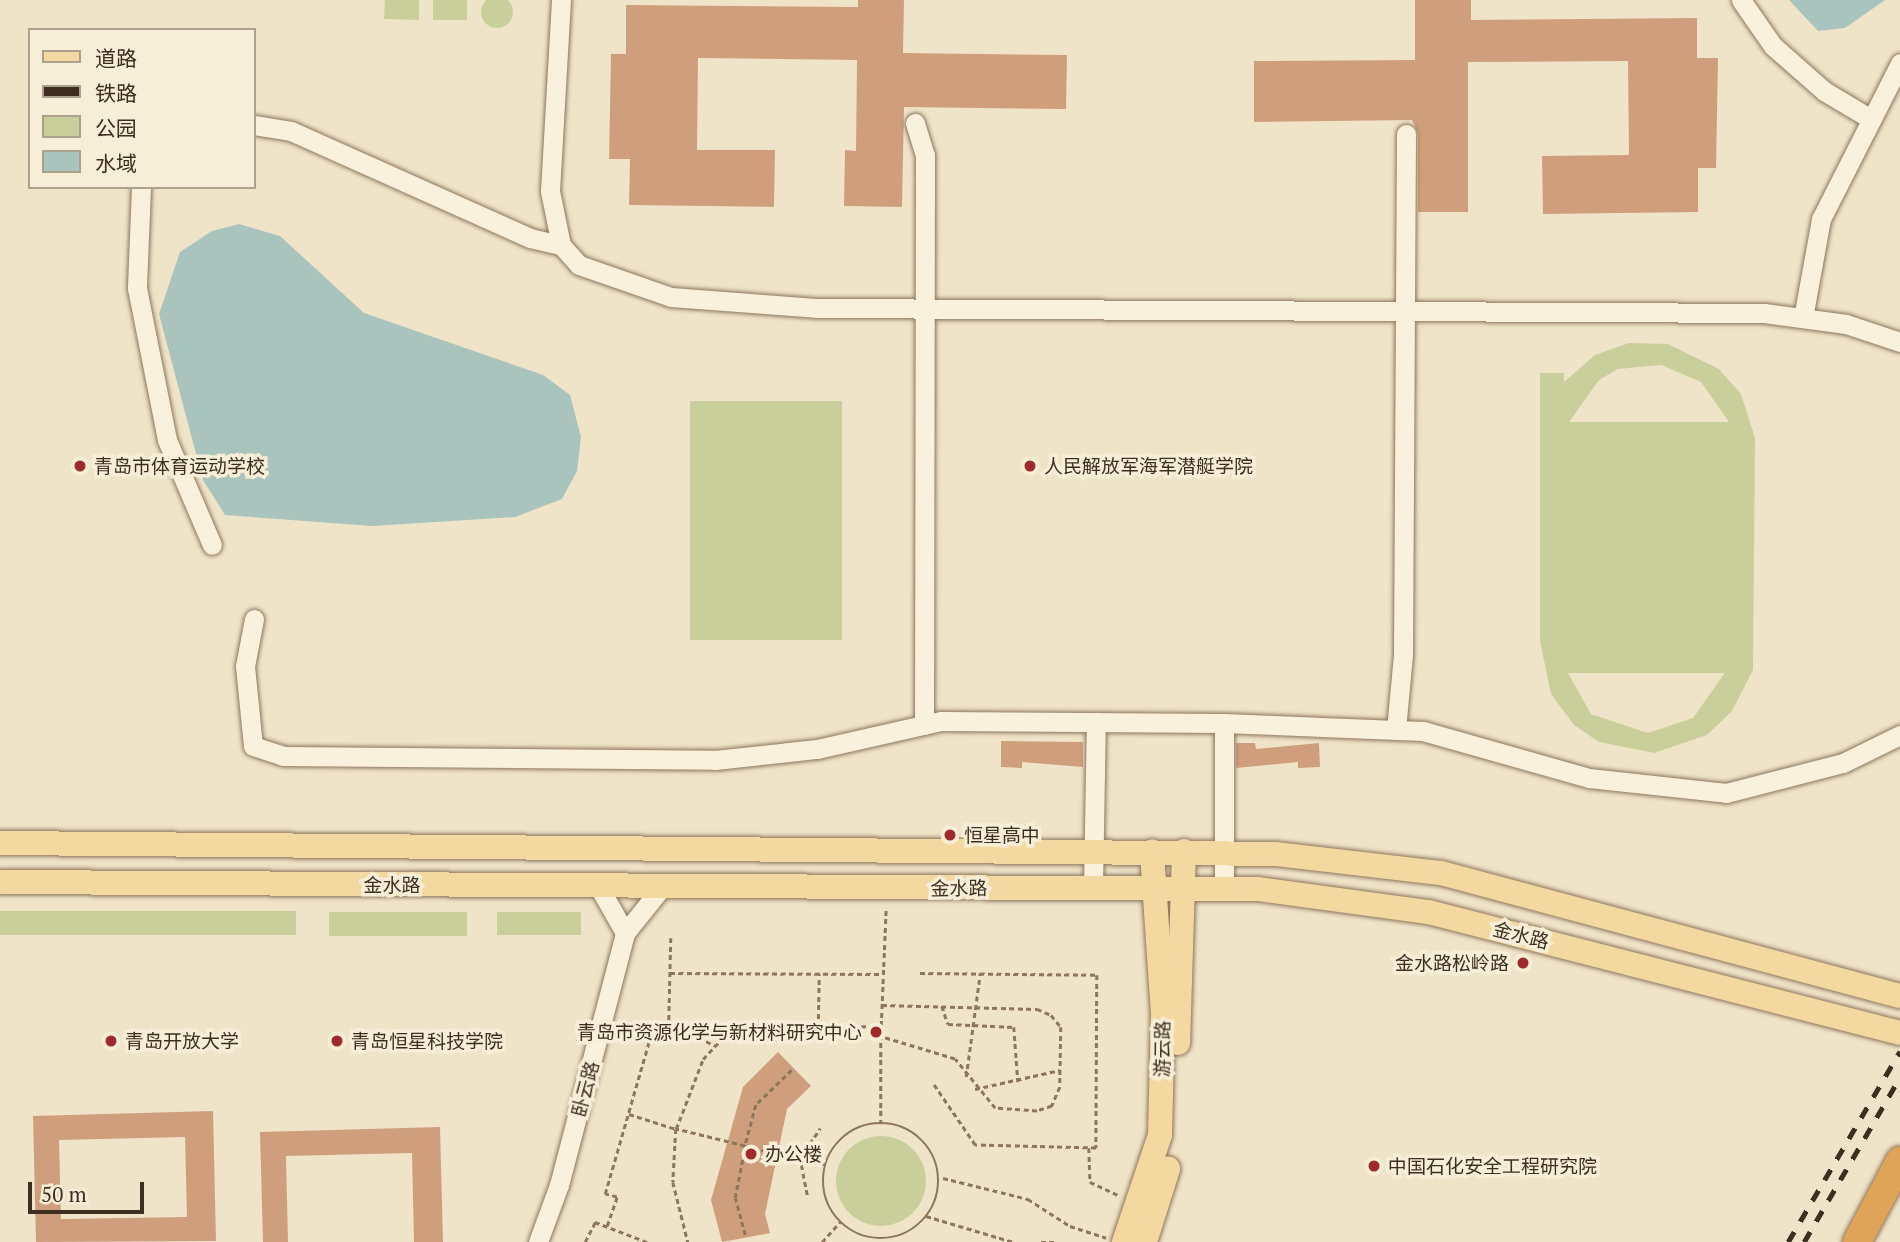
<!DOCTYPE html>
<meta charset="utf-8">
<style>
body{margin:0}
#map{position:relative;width:1900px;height:1242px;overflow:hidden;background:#f0e4c8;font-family:"PT Serif","Noto Sans SC",serif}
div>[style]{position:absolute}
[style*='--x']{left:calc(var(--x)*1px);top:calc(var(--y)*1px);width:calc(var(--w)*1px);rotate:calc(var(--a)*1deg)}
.green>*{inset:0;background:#c9cf9b}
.round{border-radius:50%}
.water>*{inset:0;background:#a9c4bc}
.building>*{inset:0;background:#cf9f7d}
.path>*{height:2.5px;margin-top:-1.25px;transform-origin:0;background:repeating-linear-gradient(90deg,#8d765c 0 5px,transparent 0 8.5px)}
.path>.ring{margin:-1.25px;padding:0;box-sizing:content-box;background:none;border:2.5px solid #8d765c;border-radius:50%}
.roads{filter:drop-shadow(0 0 2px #8d765c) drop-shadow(0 0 2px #8d765c)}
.minor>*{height:19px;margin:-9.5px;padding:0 9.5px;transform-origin:9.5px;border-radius:9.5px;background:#faf1dc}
.major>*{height:24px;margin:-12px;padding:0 12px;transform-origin:12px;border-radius:12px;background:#f3d9a0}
.highway>*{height:28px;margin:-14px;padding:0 14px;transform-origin:14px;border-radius:14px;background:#e0a458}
.rail>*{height:4.5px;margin-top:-2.25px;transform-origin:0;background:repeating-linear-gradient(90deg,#3d2e20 0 12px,transparent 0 24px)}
.dots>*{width:19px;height:19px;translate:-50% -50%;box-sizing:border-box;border:4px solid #f7eed8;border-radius:50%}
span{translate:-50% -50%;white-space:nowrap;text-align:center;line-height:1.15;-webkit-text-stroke:7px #f7eed8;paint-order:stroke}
.poi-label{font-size:19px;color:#3d2e20}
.left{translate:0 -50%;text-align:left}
.right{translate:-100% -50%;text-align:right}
.street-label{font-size:19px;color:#3d2e20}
.legend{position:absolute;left:28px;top:28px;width:228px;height:161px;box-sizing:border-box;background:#f7eed8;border:2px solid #ada18e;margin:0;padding:9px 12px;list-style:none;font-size:21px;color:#3d2e20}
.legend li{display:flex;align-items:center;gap:14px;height:35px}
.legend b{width:35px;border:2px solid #ada18e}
.scale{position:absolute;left:28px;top:1182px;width:116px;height:32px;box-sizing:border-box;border:4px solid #3d2e20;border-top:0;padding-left:9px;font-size:21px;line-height:24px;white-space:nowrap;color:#3d2e20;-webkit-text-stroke:5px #f7eed8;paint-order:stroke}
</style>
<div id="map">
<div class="green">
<i class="round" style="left:481px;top:-4px;width:32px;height:32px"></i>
<i style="clip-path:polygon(385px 0,419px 0,419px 20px,384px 19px)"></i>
<i style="clip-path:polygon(433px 0,467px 0,467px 20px,433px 20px)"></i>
<i style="clip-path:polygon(evenodd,1629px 343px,1668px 344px,1719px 369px,1741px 394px,1755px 438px,1753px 670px,1732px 711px,1707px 735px,1654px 753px,1599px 742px,1574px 725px,1551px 694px,1540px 641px,1540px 373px,1564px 373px,1564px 382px,1595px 355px,1629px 343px,1661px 365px,1701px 382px,1729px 422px,1569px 422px,1599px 380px,1618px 369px,1661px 365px,1629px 343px,1568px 673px,1724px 673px,1724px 674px,1693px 718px,1648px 733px,1591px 714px,1568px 673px)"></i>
<i style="clip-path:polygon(690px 401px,842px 401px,842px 640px,690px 640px)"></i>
<i style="clip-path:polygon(0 911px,296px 911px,296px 935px,0 935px)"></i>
<i style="clip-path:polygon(329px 912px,467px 912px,467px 936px,329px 936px)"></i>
<i style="clip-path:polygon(497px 912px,581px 912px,581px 935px,497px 935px)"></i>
<i class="round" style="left:836px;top:1136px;width:90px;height:90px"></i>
</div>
<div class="water">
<i style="clip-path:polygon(1789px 0,1885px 0,1845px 28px,1818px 31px)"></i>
<i style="clip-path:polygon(239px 224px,280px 236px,364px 313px,543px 375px,570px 395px,581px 437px,577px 471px,562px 499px,515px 517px,372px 526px,225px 515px,203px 480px,159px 314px,180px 252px,212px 231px)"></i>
</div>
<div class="building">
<i style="clip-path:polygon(858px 0,904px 0,903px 53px,1067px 55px,1066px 109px,904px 107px,902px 207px,844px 206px,845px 150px,856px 151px,857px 60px,698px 58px,697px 150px,775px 150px,774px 207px,629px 205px,630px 159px,609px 159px,611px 54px,626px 54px,626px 5px,858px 7px)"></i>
<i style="clip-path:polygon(1415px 0,1471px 0,1471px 20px,1697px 18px,1697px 58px,1718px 58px,1716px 168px,1698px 168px,1698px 212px,1543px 214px,1542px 156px,1629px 155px,1628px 61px,1468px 62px,1468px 212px,1418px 212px,1418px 134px,1412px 120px,1254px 122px,1254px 61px,1415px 60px)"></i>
<i style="clip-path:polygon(1001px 741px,1083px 742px,1083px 767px,1022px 762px,1022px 768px,1001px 767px)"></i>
<i style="clip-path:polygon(1236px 743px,1255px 743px,1256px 749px,1319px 743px,1320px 767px,1298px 768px,1298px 762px,1236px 768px)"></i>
<i style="clip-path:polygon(778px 1052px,811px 1086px,787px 1109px,765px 1214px,770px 1233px,722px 1242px,711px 1200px,743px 1087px)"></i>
<i style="clip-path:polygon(evenodd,213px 1111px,216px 1241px,36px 1242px,33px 1116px,213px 1111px,185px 1137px,187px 1217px,61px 1219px,59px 1140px,185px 1137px)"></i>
<i style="clip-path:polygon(440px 1127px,443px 1242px,414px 1242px,412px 1153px,286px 1156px,288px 1242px,263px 1242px,260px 1132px)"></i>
</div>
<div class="path">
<i style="--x:671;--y:938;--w:83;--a:91.4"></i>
<i style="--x:669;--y:1021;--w:52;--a:28.5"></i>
<i style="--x:670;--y:973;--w:212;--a:0.3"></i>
<i style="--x:920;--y:973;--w:177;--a:0.6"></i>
<i style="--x:1097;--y:975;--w:173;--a:90.3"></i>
<i style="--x:1096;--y:1148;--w:121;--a:-178.6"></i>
<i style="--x:975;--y:1145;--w:73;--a:-124.3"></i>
<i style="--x:882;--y:1005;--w:155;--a:1.5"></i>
<i style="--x:1037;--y:1009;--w:15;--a:23"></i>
<i style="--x:1051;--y:1015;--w:16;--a:50"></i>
<i style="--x:1061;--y:1027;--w:60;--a:91"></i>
<i style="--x:1060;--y:1087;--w:21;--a:113"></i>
<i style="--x:1052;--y:1106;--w:16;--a:162"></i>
<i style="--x:1037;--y:1111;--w:42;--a:-175.9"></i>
<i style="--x:995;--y:1108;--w:63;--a:-129.2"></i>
<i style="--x:955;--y:1059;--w:76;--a:-163.2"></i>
<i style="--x:942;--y:1006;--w:19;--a:72"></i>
<i style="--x:948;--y:1024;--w:66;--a:2.6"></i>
<i style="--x:1014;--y:1027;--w:55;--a:85.8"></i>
<i style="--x:881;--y:1026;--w:119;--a:-87.6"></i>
<i style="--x:818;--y:1027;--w:53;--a:-88.9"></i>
<i style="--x:792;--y:1070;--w:50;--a:135.8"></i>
<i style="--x:756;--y:1105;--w:42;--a:105"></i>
<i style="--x:745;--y:1146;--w:82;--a:12.7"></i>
<i style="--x:966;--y:1077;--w:105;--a:-82.3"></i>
<i style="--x:975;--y:1089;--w:87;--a:-12.6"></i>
<i style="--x:629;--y:1114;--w:49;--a:17.7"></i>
<i style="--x:676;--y:1129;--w:53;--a:93.2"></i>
<i style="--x:673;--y:1182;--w:62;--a:76"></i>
<i class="ring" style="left:823px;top:1123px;width:113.5px;height:113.5px"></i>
<i style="--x:1089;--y:1148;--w:34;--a:88"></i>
<i style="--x:1090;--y:1182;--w:33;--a:25"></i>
<i style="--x:943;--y:1178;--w:88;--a:13.9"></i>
<i style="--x:1028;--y:1199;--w:50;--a:32.7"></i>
<i style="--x:1070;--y:1226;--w:38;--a:18"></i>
<i style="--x:807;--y:1195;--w:38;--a:-101"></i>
<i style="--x:800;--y:1158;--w:36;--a:-56"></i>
<i style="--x:926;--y:1216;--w:91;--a:16.6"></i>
<i style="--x:607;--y:1226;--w:31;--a:-71"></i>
<i style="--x:617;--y:1197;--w:12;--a:-166"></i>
<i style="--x:605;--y:1194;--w:170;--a:-73.9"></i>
<i style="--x:745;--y:1235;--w:38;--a:-105"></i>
<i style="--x:735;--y:1198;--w:53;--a:-79.1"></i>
<i style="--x:745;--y:1146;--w:71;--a:-166.2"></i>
<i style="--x:676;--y:1129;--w:75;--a:-68.9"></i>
<i style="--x:703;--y:1059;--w:33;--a:-47"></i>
<i style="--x:725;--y:1035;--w:35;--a:-12"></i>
<i style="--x:759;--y:1028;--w:122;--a:-0.9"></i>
<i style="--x:881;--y:1026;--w:98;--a:90"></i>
<i style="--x:585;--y:1242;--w:22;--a:-63"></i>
<i style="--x:595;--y:1222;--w:56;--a:21"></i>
<i style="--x:822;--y:1242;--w:28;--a:-48"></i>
<i style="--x:1041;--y:1242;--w:16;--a:0"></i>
</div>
<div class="roads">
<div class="minor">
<i style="--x:561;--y:0;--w:191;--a:93.3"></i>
<i style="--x:550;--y:191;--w:55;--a:78.5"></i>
<i style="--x:561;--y:245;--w:27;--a:48"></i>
<i style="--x:579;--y:265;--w:97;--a:19.2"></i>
<i style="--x:671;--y:297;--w:145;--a:4.3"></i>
<i style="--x:816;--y:308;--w:948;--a:0.3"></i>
<i style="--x:1764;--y:313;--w:83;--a:7.6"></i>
<i style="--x:1846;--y:324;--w:57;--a:18.4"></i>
<i style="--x:1741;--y:0;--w:56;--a:55.2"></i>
<i style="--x:1773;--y:46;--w:68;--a:41.4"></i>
<i style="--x:1824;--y:91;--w:55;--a:30.8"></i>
<i style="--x:915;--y:123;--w:34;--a:73"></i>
<i style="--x:925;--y:155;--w:570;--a:90.1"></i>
<i style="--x:254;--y:125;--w:37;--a:9"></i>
<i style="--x:291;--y:131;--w:262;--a:24.1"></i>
<i style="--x:530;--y:238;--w:32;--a:13"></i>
<i style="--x:141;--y:187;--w:101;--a:92.3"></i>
<i style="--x:137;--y:288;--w:155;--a:78.8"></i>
<i style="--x:167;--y:440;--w:114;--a:66.8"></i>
<i style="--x:1803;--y:318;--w:101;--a:-79.7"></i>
<i style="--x:1821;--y:219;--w:175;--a:-63.1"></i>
<i style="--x:254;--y:619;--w:48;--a:100.8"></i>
<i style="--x:245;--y:666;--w:80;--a:84.3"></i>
<i style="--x:253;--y:746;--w:32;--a:18"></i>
<i style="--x:283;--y:756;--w:432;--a:0.5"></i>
<i style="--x:715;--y:760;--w:103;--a:-6.2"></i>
<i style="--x:817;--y:749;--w:127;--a:-12.7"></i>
<i style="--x:941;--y:721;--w:283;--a:0.4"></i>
<i style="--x:1224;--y:723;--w:199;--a:2.3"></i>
<i style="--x:1423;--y:731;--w:173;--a:15.8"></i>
<i style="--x:1589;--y:778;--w:138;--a:6.2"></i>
<i style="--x:1726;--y:793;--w:121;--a:-14.4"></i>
<i style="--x:1843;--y:763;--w:64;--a:-26.2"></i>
<i style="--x:1224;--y:723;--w:164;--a:90"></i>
<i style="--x:1396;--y:730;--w:76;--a:-84.7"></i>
<i style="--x:1403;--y:654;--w:520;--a:-89.67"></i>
<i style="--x:599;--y:887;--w:53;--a:60.5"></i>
<i style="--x:625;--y:933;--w:59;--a:-51.2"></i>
<i style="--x:1093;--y:887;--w:165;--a:-89"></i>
<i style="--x:538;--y:1242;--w:61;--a:-69.8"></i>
<i style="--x:559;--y:1185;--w:260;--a:-75.3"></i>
</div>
<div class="major">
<i style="--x:0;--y:843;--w:1276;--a:0.49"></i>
<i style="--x:1276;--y:854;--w:166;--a:6.6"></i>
<i style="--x:1441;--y:873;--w:475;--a:15"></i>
<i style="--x:0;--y:882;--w:1258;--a:0.32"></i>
<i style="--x:1258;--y:889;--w:173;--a:7.7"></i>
<i style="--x:1429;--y:912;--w:486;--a:14.4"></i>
<i style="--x:1178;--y:1043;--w:192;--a:-88.2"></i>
<i style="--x:1124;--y:1242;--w:113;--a:-71.4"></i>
<i style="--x:1160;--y:1135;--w:121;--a:-88.6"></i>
<i style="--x:1163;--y:1014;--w:163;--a:-93.9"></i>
<i style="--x:1145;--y:1242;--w:77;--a:-72.5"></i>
</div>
<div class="highway">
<i style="--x:1857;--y:1242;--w:92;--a:-62"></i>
</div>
</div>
<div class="rail">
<i style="--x:1788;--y:1242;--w:221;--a:-59.6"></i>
<i style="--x:1804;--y:1242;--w:191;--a:-59.8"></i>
</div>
<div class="dots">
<i style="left:80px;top:466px;background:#9e2a2b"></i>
<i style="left:1030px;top:466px;background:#9e2a2b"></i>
<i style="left:950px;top:835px;background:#9e2a2b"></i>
<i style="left:1523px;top:963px;background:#9e2a2b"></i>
<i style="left:876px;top:1032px;background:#9e2a2b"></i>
<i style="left:111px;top:1041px;background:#9e2a2b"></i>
<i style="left:337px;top:1041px;background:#9e2a2b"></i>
<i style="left:751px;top:1154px;background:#9e2a2b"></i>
<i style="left:1374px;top:1166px;background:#9e2a2b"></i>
</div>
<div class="poi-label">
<span class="left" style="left:94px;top:466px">青岛市体育运动学校</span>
<span class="left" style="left:1044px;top:466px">人民解放军海军潜艇学院</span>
<span class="left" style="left:964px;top:835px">恒星高中</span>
<span class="right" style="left:1509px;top:963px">金水路松岭路</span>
<span class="right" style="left:862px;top:1032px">青岛市资源化学与新材料研究中心</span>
<span class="left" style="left:125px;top:1041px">青岛开放大学</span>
<span class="left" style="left:351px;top:1041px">青岛恒星科技学院</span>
<span class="left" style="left:765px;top:1154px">办公楼</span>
<span class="left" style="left:1388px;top:1166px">中国石化安全工程研究院</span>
</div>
<div class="street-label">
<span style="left:392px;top:885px">金水路</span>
<span style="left:959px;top:888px;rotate:-1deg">金水路</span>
<span style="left:1521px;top:935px;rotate:14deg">金水路</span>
<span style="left:1162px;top:1049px;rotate:-89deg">游云路</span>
<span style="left:585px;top:1089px;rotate:-75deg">卧云路</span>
</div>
<ul class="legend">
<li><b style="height:9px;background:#f3d9a0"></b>道路</li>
<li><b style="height:9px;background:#3d2e20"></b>铁路</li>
<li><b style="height:19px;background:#c9cf9b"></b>公园</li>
<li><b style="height:19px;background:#a9c4bc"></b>水域</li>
</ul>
<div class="scale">50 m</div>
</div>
